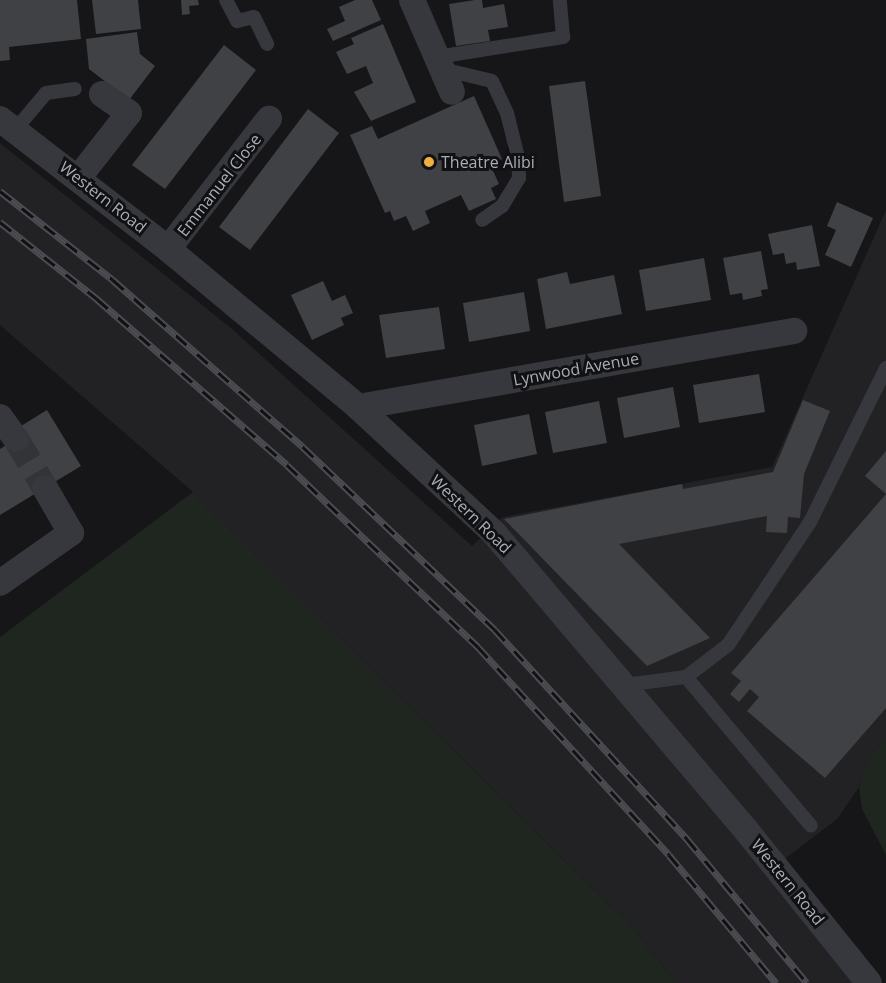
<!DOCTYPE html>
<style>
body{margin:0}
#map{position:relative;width:886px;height:983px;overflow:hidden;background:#161618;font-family:"Open Sans",sans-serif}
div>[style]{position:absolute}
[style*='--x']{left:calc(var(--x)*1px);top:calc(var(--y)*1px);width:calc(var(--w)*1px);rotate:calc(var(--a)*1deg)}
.built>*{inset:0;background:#222225}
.green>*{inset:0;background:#1e261f}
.building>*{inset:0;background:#404145}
.minor-tunnel>*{height:26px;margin-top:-13px;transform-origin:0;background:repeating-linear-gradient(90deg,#333438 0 26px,transparent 0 39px)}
.service>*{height:14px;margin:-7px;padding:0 7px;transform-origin:7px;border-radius:7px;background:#37383d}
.minor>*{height:26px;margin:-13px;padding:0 13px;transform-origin:13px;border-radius:13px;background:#37383d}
.rail>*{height:7px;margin-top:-3.5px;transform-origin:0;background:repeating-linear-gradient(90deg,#111113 0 14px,#4a4c52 0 28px);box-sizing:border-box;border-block:2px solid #4a4c52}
.dots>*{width:16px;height:16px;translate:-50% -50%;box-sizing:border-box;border:3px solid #111113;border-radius:50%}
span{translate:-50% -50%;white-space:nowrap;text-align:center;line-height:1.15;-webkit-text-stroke:6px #111113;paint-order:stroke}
.poi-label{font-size:16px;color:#a8adb8}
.left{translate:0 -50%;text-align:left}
.street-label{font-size:16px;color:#a8adb8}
</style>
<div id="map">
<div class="built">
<i style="clip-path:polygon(0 143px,232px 329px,472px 546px,503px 517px,772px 467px,886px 210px,886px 739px,869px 756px,859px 787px,837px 819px,769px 871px,855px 983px,676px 983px,633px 928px,193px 492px,0 325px)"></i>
</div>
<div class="green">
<i style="clip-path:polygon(193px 492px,633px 928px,676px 983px,0 983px,0 637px)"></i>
<i style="clip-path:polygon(886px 739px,886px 855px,862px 809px,859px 787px,869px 756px)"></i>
</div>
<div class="building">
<i style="clip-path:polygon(0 0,77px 0,81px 39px,9px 47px,10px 60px,0 61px)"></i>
<i style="clip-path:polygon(92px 0,138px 0,141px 29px,96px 34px)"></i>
<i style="clip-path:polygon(181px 0,198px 0,199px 5px,189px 6px,190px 14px,182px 15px)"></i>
<i style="clip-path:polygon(355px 0,372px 0,381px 20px,333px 41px,327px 29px,345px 21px,339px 7px)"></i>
<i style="clip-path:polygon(475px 0,482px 0,483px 8px,504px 4px,508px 27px,488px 30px,490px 41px,456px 46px,449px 4px)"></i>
<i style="clip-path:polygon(383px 24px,416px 102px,371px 121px,354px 92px,373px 83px,366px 66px,347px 74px,336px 52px,354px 44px,351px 38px)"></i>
<i style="clip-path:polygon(137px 32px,140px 54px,155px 66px,129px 100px,89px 69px,86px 39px)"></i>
<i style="clip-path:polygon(224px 45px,256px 70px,165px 189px,132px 165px)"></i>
<i style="clip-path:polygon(585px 81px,601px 196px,564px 202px,549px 86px)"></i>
<i style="clip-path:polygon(474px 96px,502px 159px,490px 164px,499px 184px,491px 188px,496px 199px,469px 211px,461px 195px,425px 211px,430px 223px,413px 231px,406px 216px,394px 221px,390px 211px,385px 213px,350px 135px,372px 126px,378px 139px)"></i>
<i style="clip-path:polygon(308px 109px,339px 133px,250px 250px,219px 227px)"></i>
<i style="clip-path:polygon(837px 202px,873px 218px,851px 267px,825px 255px,836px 230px,827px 226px)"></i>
<i style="clip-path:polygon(812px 225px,820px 266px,797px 270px,796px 262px,786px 264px,784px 253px,773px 255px,768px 234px)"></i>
<i style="clip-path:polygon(761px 251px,768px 289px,761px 290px,762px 296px,743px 300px,742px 293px,730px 295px,723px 258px)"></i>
<i style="clip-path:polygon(704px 258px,711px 300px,646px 311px,639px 270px)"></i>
<i style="clip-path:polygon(567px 272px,570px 284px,614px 275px,622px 314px,546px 329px,537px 279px)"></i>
<i style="clip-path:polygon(323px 281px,332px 301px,345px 295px,353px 313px,341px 318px,344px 325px,312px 340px,291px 295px)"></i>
<i style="clip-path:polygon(524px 292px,530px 331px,469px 342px,463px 303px)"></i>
<i style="clip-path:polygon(439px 307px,445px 349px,386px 358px,379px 315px)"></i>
<i style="clip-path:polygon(759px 374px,765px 412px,699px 423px,693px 385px)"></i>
<i style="clip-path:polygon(673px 387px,680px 427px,624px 438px,617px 398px)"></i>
<i style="clip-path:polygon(803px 400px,830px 411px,804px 474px,800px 518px,788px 517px,787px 533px,766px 532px,767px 516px,619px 544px,710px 638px,647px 666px,504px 519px,682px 484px,683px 489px,773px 472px)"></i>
<i style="clip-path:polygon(599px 401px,607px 443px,553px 453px,545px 412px)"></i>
<i style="clip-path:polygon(47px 410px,81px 466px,0 515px,0 449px,26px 433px,21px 426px)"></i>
<i style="clip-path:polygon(529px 414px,537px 454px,482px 466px,474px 425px)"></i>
<i style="clip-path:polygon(886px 451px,886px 494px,865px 476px)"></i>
<i style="clip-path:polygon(886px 494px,886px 708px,825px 778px,747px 711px,759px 697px,750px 689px,739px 702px,730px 694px,741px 681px,731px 673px)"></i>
</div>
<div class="minor-tunnel">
<i style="--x:16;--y:439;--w:57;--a:59.4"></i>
</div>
<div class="service">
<i style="--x:226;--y:0;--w:24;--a:62"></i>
<i style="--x:237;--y:21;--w:17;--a:-13"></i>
<i style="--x:254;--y:17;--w:30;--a:64"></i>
<i style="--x:437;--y:57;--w:128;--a:-9"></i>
<i style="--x:563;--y:37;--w:37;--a:-95"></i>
<i style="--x:442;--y:69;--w:51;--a:13.5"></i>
<i style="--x:492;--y:81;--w:35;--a:65"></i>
<i style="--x:507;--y:113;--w:45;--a:76"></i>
<i style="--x:518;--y:157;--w:21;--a:87"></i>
<i style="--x:519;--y:178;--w:33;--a:121"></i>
<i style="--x:502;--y:206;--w:24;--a:145"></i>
<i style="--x:15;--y:130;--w:48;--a:-50"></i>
<i style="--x:46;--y:93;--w:29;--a:-8"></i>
<i style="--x:686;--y:677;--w:194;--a:50"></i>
<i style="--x:625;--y:685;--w:62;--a:-7.5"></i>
<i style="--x:686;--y:677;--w:53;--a:-37.3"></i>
<i style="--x:728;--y:645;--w:148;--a:-56.3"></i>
<i style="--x:810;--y:522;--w:172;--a:-63.7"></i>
</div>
<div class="minor">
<i style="--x:412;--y:0;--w:100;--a:66.5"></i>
<i style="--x:0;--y:119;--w:212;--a:37.7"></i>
<i style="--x:168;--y:249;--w:247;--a:39.7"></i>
<i style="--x:358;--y:407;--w:185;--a:42.8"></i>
<i style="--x:494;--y:533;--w:390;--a:49.7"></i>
<i style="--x:746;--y:830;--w:196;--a:51.2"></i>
<i style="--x:79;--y:177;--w:81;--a:-52"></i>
<i style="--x:129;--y:113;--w:33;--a:-145"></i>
<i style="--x:168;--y:249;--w:165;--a:-52.2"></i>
<i style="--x:358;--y:407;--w:443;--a:-9.9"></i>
<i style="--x:0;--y:417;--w:27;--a:54"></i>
<i style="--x:0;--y:583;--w:87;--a:-35.2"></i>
<i style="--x:71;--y:533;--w:52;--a:-120"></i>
</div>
<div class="rail">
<i style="--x:0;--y:191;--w:144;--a:38.2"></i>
<i style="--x:113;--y:280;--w:253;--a:41.3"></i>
<i style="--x:303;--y:447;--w:265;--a:43.6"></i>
<i style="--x:495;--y:630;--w:284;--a:47.4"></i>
<i style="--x:687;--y:839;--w:187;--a:50.2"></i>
<i style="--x:0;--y:222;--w:124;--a:38.4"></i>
<i style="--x:97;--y:299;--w:252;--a:41.1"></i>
<i style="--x:287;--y:465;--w:264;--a:43.6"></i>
<i style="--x:478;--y:647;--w:282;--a:47.4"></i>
<i style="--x:669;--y:855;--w:167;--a:50.1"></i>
</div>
<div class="dots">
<i style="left:429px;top:162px;background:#f2b134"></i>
</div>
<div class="poi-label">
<span class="left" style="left:441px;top:162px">Theatre Alibi</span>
</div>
<div class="street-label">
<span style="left:219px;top:185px;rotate:-52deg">Emmanuel Close</span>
<span style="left:103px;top:197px;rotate:38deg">Western Road</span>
<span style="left:576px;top:369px;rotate:-10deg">Lynwood Avenue</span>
<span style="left:471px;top:514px;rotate:44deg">Western Road</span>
<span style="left:788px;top:882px;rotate:51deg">Western Road</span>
</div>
</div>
